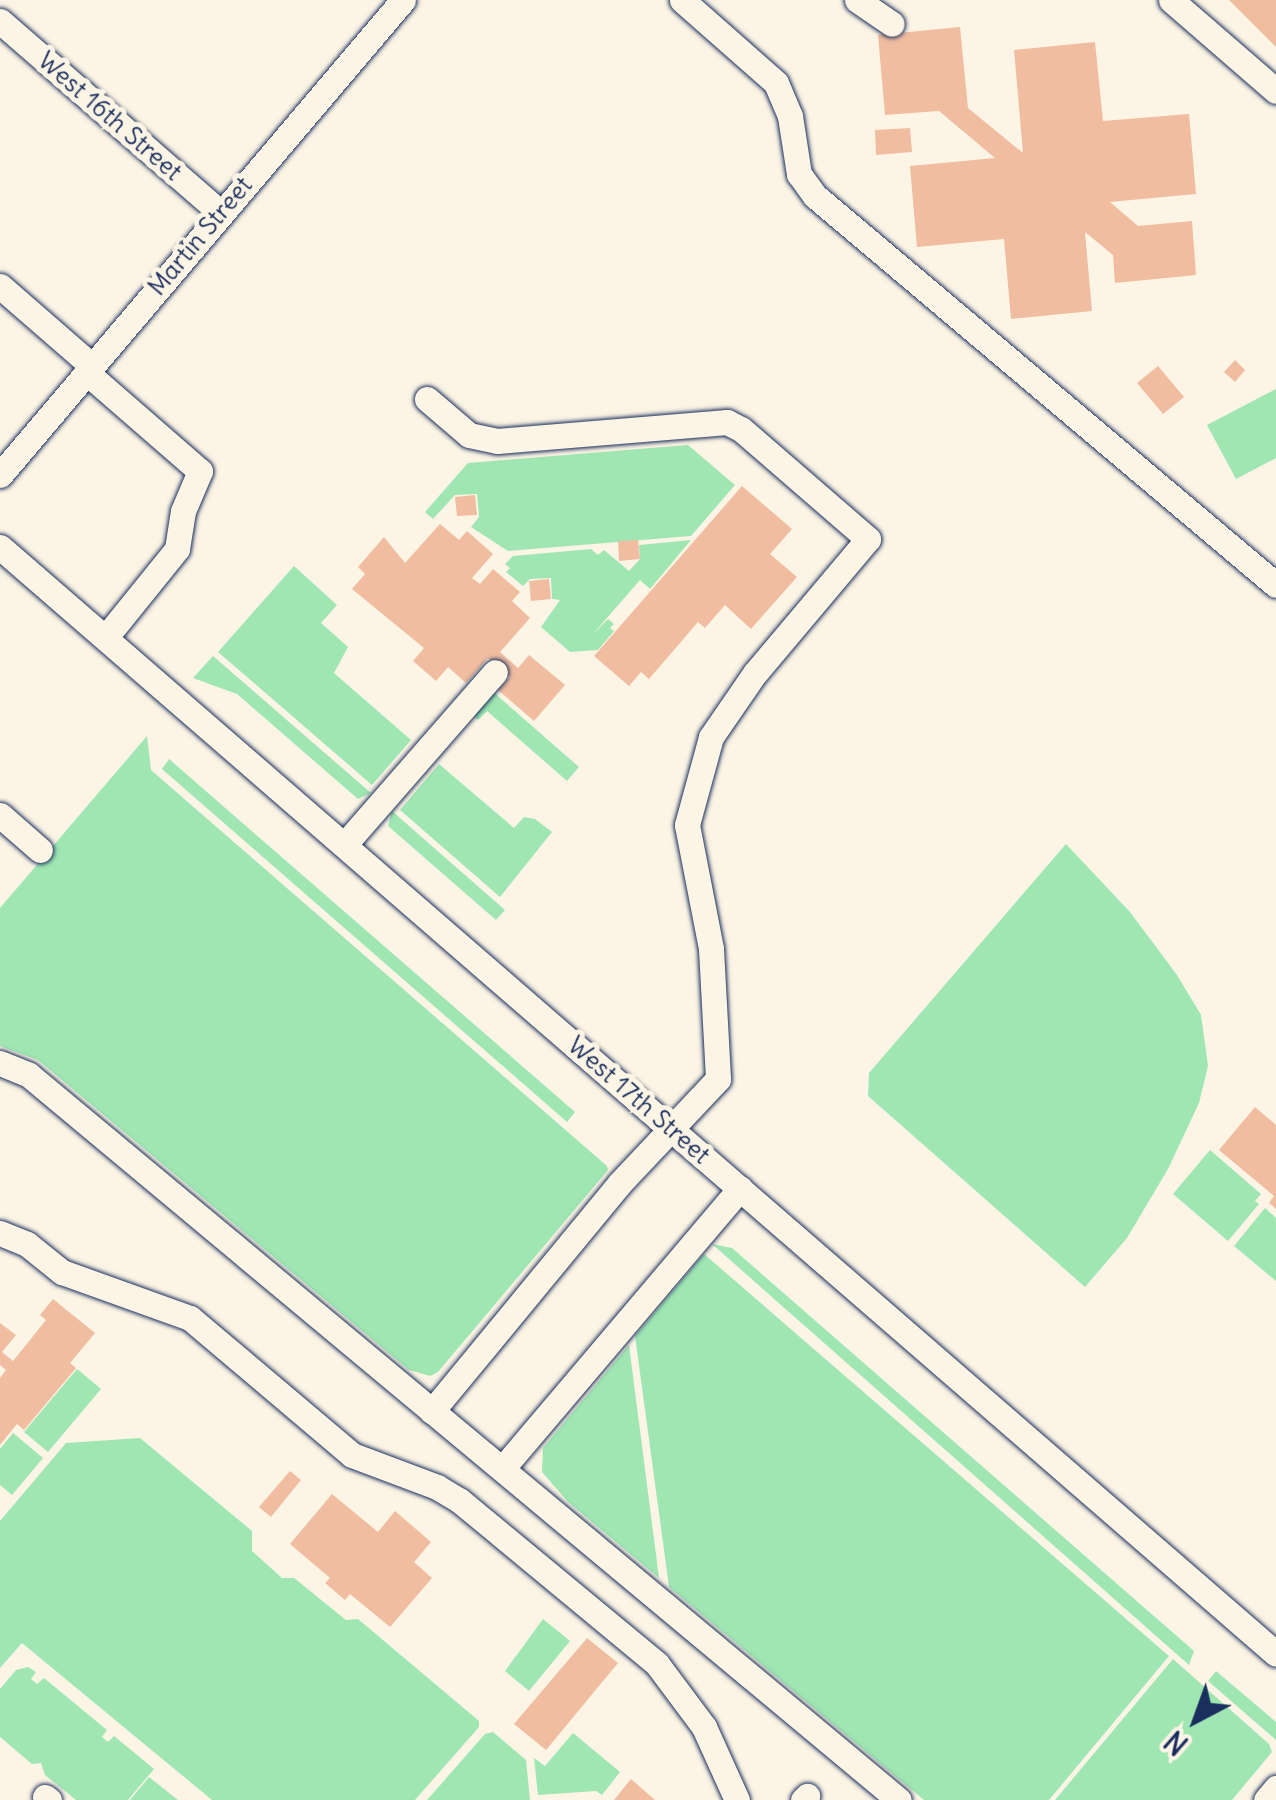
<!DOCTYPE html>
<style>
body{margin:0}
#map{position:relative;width:1276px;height:1800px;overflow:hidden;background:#fcf5e5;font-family:Delius,sans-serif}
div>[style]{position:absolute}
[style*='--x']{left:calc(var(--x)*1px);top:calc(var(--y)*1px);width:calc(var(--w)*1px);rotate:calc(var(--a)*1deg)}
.green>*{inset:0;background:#9fe6b3}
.building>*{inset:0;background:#f0bda1}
.roads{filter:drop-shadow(0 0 2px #1b2f5e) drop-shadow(0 0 2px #1b2f5e)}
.minor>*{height:25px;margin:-12.5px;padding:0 12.5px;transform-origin:12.5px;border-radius:12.5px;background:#fcf5e5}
span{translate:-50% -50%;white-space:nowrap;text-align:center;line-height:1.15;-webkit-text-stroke:10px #fcf5e5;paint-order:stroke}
.street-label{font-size:25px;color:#1b2f5e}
.north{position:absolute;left:1146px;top:1670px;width:100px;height:100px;-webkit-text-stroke:8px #fcf5e5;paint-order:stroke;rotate:221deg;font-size:28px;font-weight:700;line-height:40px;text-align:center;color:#1b2f5e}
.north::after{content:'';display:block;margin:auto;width:35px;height:45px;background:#1b2f5e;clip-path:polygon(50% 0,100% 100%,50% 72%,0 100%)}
</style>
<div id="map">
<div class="green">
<i style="clip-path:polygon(1276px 389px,1276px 458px,1236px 479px,1207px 425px)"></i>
<i style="clip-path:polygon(688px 445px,735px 485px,691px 536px,508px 551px,471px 527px,479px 517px,477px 494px,455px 495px,433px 519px,425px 512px,468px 463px)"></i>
<i style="clip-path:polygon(691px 540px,650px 589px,640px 580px,593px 634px,608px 619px,614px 624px,610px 628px,614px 631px,598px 650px,570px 652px,541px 627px,560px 600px,552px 599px,551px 578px,530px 579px,523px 586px,506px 572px,510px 568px,505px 564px,513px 556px,591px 549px,598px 555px,604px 550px,629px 571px,640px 559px,639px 545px)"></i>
<i style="clip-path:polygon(294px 566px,337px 605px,321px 623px,348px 647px,334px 673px,411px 740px,372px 785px,218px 652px)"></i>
<i style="clip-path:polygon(213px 656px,371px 793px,358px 799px,237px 694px,193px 678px)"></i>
<i style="clip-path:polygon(491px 690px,579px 767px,567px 781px,487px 711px,478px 720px,471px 714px)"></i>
<i style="clip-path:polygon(147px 736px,151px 770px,607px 1166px,608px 1170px,438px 1372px,430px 1376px,409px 1370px,38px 1060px,0 1046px,0 908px)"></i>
<i style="clip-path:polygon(169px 759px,575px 1112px,567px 1122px,162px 769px)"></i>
<i style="clip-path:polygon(439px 764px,514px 828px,524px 817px,535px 819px,552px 832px,500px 897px,400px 810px)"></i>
<i style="clip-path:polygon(392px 811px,505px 910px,496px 920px,388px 826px)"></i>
<i style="clip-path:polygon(1066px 844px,1130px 912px,1177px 975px,1201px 1015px,1208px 1066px,1199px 1103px,1168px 1169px,1127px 1238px,1085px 1287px,868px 1096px,869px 1073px)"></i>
<i style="clip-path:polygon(1210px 1150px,1261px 1194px,1255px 1201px,1259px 1204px,1228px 1241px,1173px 1194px)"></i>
<i style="clip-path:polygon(1265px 1208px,1276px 1218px,1276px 1281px,1234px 1246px)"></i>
<i style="clip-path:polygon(712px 1244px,732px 1248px,1194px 1651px,1189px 1665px)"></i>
<i style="clip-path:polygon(704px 1254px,1169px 1656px,1049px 1800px,924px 1800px,669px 1587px,635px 1336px)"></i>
<i style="clip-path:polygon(629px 1345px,659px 1578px,568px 1502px,542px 1472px,543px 1448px)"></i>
<i style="clip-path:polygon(77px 1369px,101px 1389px,48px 1452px,24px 1432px)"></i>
<i style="clip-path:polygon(13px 1433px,43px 1458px,12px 1495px,0 1485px,0 1449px)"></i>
<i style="clip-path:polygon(140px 1438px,252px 1531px,252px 1551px,282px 1578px,294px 1578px,346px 1620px,358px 1619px,479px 1721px,479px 1727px,415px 1800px,212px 1800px,22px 1643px,0 1668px,0 1521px,66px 1443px)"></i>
<i style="clip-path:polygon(543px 1619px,570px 1641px,529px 1691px,505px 1671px)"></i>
<i style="clip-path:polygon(1173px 1659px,1269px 1744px,1272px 1752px,1232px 1800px,1055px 1800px)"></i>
<i style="clip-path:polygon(28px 1667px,36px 1672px,31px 1679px,37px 1684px,44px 1678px,107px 1730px,102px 1737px,108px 1742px,114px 1736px,154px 1769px,128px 1800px,76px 1800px,45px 1775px,41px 1763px,32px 1764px,0 1737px,0 1689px,16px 1670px)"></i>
<i style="clip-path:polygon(1216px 1671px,1276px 1722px,1276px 1740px,1208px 1681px)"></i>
<i style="clip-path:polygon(493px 1732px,526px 1760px,530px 1800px,427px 1800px,485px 1734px)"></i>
<i style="clip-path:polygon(573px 1733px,620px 1772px,602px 1795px,596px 1791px,538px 1795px,534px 1758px,545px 1766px)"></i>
<i style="clip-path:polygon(149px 1777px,178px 1800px,130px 1800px)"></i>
</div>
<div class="building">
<i style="clip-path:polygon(1229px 0,1276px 0,1276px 47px)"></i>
<i style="clip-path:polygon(960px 27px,968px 108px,1023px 153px,1014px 50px,1095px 42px,1103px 121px,1189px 114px,1196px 194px,1110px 202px,1138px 226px,1192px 221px,1196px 275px,1115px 283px,1113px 255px,1085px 232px,1092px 311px,1011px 319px,1004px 239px,917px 247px,910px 166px,995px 158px,939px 111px,885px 115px,878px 35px)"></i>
<i style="clip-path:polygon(910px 128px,912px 152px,876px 155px,875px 130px)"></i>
<i style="clip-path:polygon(1235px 360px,1245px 370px,1235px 382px,1224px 372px)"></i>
<i style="clip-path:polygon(1158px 366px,1184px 397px,1163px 414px,1137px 383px)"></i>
<i style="clip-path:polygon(742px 486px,792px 529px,770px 554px,797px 577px,751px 629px,725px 605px,705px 628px,698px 622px,649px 679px,641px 672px,629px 686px,594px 656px)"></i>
<i style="clip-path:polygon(475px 495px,477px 515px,457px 516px,455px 497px)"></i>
<i style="clip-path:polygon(440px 524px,459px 540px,467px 531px,493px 554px,472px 578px,480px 584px,493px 569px,520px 592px,512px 601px,530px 618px,500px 652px,518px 668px,529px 655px,565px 685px,534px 721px,498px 690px,510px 677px,488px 658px,466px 683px,448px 667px,436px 681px,413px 661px,424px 648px,352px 589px,365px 574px,358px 567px,384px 537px,405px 563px)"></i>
<i style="clip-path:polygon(638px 540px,640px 559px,619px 561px,618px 541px)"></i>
<i style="clip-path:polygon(549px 579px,551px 599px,531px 601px,529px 581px)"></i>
<i style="clip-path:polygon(1255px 1107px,1276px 1125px,1276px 1209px,1269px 1203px,1274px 1196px,1219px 1150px)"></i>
<i style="clip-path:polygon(53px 1299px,95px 1333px,70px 1363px,76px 1368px,24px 1430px,17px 1424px,0 1445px,0 1378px,6px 1370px,0 1365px,0 1323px,16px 1335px,2px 1352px,13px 1361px,46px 1320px,40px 1315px)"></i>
<i style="clip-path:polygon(290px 1471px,301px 1480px,271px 1517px,259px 1507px)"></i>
<i style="clip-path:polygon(332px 1494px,378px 1532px,395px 1511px,431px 1542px,414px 1562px,432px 1578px,390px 1627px,350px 1594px,345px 1600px,325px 1583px,330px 1578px,290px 1544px)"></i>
<i style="clip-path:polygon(587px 1638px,618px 1663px,546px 1750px,514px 1724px)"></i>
<i style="clip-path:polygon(631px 1779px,655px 1800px,614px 1800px)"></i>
</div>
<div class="roads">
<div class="minor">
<i style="--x:682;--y:0;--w:125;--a:41.4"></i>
<i style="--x:776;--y:83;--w:36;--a:67"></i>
<i style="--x:790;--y:116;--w:59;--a:81.2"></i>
<i style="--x:799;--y:174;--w:27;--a:54"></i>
<i style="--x:815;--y:196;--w:603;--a:40.16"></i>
<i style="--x:857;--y:0;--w:42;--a:34.4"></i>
<i style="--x:1171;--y:0;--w:139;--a:40.9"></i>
<i style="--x:0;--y:21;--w:291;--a:41"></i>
<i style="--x:0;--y:286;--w:121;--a:41"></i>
<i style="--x:86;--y:372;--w:151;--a:41"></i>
<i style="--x:200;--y:471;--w:43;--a:113"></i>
<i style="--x:183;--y:511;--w:38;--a:99"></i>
<i style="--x:177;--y:549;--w:113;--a:128.9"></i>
<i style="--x:427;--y:399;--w:55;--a:40.6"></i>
<i style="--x:469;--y:435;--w:29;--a:12"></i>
<i style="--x:497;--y:441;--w:231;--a:-4.7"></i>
<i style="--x:727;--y:422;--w:16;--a:27"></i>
<i style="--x:741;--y:429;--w:168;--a:40.9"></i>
<i style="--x:868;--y:539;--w:175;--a:130.1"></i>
<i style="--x:755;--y:673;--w:78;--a:124.5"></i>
<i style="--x:711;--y:737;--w:91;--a:105.3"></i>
<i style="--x:687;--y:825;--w:126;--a:79"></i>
<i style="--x:711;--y:949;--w:130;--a:86.9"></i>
<i style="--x:718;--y:1079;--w:143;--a:133.3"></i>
<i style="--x:620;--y:1183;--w:296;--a:129.5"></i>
<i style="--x:0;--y:475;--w:623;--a:-49.69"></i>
<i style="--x:0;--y:547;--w:1689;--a:40.94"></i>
<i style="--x:0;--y:815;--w:53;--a:41.2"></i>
<i style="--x:345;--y:844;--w:228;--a:-48.9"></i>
<i style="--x:0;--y:1063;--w:31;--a:22"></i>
<i style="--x:29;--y:1075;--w:1132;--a:39.81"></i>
<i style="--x:0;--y:1233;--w:29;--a:22"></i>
<i style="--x:27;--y:1244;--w:45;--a:38.7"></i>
<i style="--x:62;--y:1272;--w:136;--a:19.8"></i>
<i style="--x:190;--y:1318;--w:212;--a:40.2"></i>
<i style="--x:352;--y:1455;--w:91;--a:20.6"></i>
<i style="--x:437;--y:1487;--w:26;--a:31"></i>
<i style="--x:459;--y:1500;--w:257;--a:39.6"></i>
<i style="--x:657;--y:1664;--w:79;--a:53.3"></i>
<i style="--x:704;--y:1727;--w:80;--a:65.7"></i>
<i style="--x:502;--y:1469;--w:368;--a:-49.7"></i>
<i style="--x:45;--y:1797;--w:5;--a:37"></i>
<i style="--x:803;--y:1800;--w:6;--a:-45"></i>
<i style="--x:1266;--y:1800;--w:16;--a:-50"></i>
</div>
</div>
<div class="street-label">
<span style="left:110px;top:116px;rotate:41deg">West 16th Street</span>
<span style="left:200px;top:236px;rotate:-50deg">Martin Street</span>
<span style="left:639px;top:1100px;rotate:41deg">West 17th Street</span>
</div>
<div class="north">N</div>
</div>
